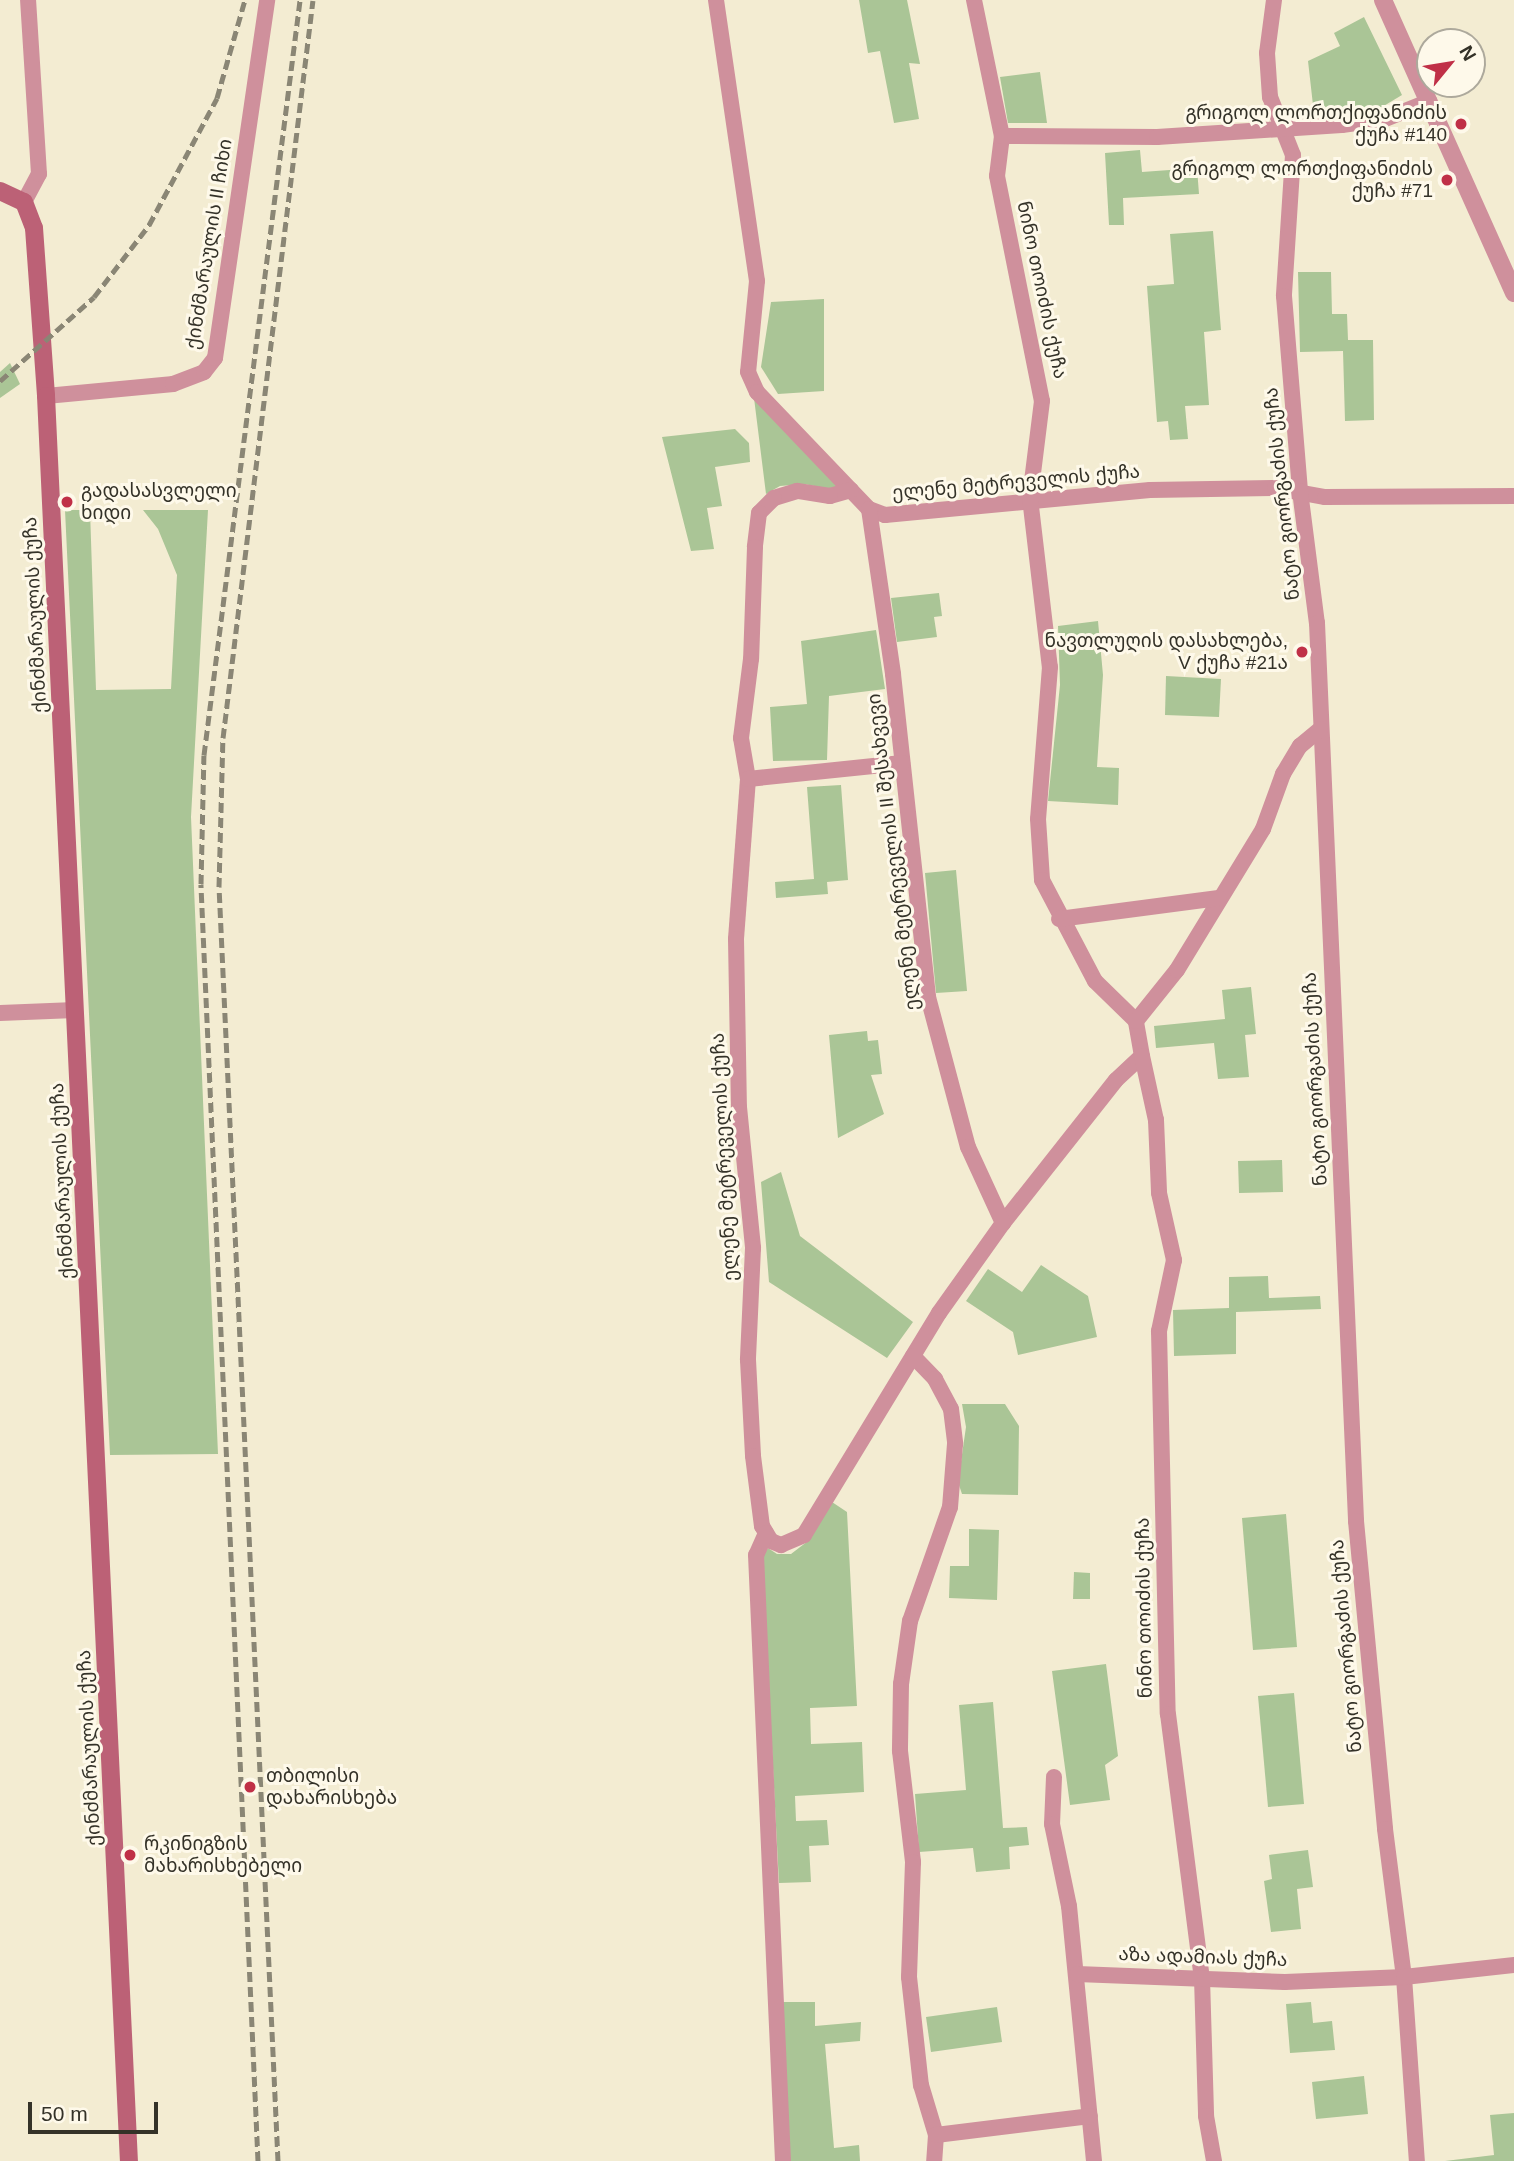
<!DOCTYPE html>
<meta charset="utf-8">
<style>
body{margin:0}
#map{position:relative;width:1514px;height:2161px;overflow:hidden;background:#f3ecd2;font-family:Arial,"Noto Sans Georgian",sans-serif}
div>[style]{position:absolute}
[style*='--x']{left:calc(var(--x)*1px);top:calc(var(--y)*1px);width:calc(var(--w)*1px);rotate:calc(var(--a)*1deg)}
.green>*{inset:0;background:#aac596}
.minor>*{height:16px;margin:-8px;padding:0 8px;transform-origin:8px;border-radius:8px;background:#cf909c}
.tertiary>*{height:18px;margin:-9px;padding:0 9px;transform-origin:9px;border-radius:9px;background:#cf909c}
.secondary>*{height:18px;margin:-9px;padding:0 9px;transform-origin:9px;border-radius:9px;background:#bc6176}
.rail>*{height:5px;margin-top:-2.5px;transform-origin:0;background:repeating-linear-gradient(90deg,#8a8675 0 10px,transparent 0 15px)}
.dots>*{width:19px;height:19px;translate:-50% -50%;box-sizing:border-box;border:4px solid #fef9ea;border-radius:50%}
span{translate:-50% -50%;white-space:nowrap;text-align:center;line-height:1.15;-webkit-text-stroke:6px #fef9ea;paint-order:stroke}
.poi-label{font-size:19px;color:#343228}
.right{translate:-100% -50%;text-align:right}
.left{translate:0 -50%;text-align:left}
.street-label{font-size:19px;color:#343228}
.north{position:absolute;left:1416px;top:28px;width:70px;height:70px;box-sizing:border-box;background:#fef9ea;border:2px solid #ada99c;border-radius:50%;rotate:60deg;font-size:19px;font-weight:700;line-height:28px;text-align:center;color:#343228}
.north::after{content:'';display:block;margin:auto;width:24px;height:32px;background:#c03047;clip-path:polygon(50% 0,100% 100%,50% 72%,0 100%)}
.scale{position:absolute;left:28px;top:2102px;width:130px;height:32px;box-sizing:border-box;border:4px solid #343228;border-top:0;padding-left:9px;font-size:21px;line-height:24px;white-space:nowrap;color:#343228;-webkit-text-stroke:5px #fef9ea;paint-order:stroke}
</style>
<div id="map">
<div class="green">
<i style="clip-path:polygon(859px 0,907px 0,920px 64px,909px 63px,919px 119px,894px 123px,880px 51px,868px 53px)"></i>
<i style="clip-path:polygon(1364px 17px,1402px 95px,1382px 107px,1314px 114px,1308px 61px,1340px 46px,1334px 33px)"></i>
<i style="clip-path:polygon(1040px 72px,1047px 123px,1008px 123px,1000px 77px)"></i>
<i style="clip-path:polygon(1140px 150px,1142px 172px,1197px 168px,1199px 194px,1123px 198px,1124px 225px,1109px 225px,1105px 153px)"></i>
<i style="clip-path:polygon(1213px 231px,1221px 330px,1204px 332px,1209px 405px,1185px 406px,1188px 439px,1170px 440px,1168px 421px,1157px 422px,1147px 286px,1174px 284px,1170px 234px)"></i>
<i style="clip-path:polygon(1298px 272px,1331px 272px,1332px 314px,1347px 314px,1348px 340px,1373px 340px,1374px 420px,1345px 421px,1343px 351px,1300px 352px)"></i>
<i style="clip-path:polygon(824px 299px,824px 391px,778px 394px,761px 367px,771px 302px)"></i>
<i style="clip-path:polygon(10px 363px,20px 384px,0 398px,0 372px)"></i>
<i style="clip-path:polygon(754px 398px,837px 484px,835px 490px,804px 484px,780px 486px,766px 494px)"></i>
<i style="clip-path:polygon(735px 429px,749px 443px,750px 462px,715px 467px,722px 506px,707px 508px,714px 549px,691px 551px,662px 437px)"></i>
<i style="clip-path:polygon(65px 510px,90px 510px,96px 690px,171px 689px,177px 575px,158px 529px,143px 510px,208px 510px,191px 817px,218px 1454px,110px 1455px)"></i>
<i style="clip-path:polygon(939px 593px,942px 616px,934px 617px,937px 637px,897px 642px,891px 598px)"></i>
<i style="clip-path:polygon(1098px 621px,1103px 675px,1097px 767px,1119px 768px,1118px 805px,1048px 801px,1060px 685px,1058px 626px)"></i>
<i style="clip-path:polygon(876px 630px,885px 689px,829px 696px,827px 760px,773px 761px,770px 707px,807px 704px,801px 641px)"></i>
<i style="clip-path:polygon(1166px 676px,1221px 679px,1219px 717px,1165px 715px)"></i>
<i style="clip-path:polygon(841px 785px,848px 880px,827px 882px,828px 894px,776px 898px,775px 882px,814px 879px,807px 787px)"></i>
<i style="clip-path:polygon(956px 870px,967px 991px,936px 993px,925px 873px)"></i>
<i style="clip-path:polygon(1251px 987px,1256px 1034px,1245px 1035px,1249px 1077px,1218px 1079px,1214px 1043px,1156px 1048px,1154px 1026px,1225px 1019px,1222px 990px)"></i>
<i style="clip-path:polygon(867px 1031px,868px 1041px,878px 1040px,882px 1074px,871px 1075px,884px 1114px,838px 1138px,829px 1035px)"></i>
<i style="clip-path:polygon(1282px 1160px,1283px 1192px,1239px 1193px,1238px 1161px)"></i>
<i style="clip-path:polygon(781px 1172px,800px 1236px,913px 1322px,887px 1358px,769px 1282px,761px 1182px)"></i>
<i style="clip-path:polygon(1041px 1265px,1088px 1296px,1097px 1337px,1018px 1355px,1013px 1332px,966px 1301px,988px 1269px,1022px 1292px)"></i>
<i style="clip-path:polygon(1268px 1276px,1269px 1298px,1320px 1296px,1321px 1309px,1236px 1312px,1236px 1354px,1174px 1356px,1173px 1310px,1229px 1308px,1229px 1277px)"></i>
<i style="clip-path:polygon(962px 1404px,1005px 1404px,1019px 1426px,1018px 1495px,962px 1494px,958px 1482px,966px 1427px)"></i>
<i style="clip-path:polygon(832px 1502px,847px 1512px,857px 1706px,810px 1708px,811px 1744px,862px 1742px,864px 1792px,795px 1796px,796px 1821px,827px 1820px,829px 1845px,809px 1846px,811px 1882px,779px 1883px,762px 1557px,768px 1548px,777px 1554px,791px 1554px,808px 1541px)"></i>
<i style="clip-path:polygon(1286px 1514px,1297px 1647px,1253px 1650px,1242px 1518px)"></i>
<i style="clip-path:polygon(969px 1529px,999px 1530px,997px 1600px,949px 1598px,950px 1566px,969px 1566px)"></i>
<i style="clip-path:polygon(1074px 1572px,1090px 1573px,1090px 1599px,1073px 1599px)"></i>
<i style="clip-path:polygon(1106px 1664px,1118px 1756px,1105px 1765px,1110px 1800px,1070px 1805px,1052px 1671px)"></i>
<i style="clip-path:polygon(1294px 1693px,1304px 1804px,1268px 1807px,1258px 1696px)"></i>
<i style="clip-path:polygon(993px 1702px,1003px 1828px,1027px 1827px,1029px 1845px,1009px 1847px,1010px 1869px,976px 1872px,973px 1848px,919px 1852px,915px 1794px,966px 1790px,959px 1705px)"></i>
<i style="clip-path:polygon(1308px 1850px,1313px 1887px,1297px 1889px,1301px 1929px,1271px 1932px,1264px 1881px,1272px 1879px,1269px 1855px)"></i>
<i style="clip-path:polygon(783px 2002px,815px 2002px,815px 2026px,861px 2022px,860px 2041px,825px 2044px,834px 2148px,859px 2145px,860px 2161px,790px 2161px)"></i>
<i style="clip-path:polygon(1311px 2002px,1313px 2023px,1332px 2021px,1335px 2050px,1290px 2053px,1286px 2004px)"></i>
<i style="clip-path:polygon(997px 2007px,1002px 2042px,931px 2052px,926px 2017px)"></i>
<i style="clip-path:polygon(1364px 2076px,1368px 2114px,1316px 2119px,1312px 2082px)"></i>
<i style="clip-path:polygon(1514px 2113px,1514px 2161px,1445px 2161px,1494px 2155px,1490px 2115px)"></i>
</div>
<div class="minor">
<i style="--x:716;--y:0;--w:284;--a:81.7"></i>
<i style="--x:757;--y:281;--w:91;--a:95.6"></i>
<i style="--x:748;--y:372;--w:22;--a:66"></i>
<i style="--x:757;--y:392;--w:162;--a:46.3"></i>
<i style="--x:869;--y:509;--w:17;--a:21"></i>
<i style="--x:885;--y:515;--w:266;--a:-5.4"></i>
<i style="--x:1150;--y:490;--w:125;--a:-0.9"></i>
<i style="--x:1275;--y:488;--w:51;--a:10.2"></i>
<i style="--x:1325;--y:497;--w:189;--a:-0.3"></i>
<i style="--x:974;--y:0;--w:139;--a:78.4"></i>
<i style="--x:1002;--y:136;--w:40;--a:97.1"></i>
<i style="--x:997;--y:176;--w:229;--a:78.7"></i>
<i style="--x:1042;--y:401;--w:98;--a:97.1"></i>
<i style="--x:1030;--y:498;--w:170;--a:83.3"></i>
<i style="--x:1050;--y:667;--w:152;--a:94.5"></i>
<i style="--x:1038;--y:819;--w:61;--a:86.2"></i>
<i style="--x:1042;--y:880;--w:114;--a:62.3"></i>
<i style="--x:1095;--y:981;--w:57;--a:44.3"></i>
<i style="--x:1274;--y:0;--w:53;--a:97.5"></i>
<i style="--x:1267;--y:53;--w:44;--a:86.1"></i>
<i style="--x:1270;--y:97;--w:62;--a:68.4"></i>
<i style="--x:1293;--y:155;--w:141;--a:93.7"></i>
<i style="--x:1284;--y:296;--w:196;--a:85.3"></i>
<i style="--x:1300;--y:491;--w:133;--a:82.7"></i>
<i style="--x:1317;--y:623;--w:899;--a:87.51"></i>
<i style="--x:1356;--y:1521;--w:309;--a:84.6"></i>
<i style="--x:1385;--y:1829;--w:149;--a:82.7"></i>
<i style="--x:1404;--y:1977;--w:184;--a:86"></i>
<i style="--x:1002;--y:136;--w:155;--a:0.4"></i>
<i style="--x:1157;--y:137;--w:185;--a:-3.7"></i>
<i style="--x:1342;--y:125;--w:43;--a:-7.9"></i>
<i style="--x:1385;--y:119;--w:48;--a:-21.8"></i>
<i style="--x:24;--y:202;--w:32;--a:-62"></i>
<i style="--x:39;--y:174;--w:174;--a:-93.6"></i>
<i style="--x:46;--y:396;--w:128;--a:-5.4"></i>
<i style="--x:173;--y:384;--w:33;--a:-21"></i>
<i style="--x:204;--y:372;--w:18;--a:-52"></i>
<i style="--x:215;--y:358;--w:362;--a:-81.7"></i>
<i style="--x:851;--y:490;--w:22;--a:164"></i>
<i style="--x:830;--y:496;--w:33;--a:-171"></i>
<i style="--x:797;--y:491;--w:24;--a:163"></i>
<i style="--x:774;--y:498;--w:21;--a:135"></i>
<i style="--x:759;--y:513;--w:34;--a:97"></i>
<i style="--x:755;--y:547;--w:112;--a:92"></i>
<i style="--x:751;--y:659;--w:80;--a:97.2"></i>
<i style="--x:741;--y:738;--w:42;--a:80.3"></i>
<i style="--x:748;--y:779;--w:160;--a:94.3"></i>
<i style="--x:736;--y:939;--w:168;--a:89"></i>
<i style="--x:739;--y:1107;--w:142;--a:84.3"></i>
<i style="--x:753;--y:1248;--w:112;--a:92.6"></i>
<i style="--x:748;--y:1360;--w:96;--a:87"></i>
<i style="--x:753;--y:1456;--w:71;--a:82.7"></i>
<i style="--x:762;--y:1526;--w:17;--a:59"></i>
<i style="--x:771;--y:1541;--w:11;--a:22"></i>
<i style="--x:781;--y:1545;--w:25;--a:-23"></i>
<i style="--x:804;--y:1535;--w:260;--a:-58.7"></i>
<i style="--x:939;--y:1313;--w:110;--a:-54.6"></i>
<i style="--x:1003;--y:1223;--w:182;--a:-51.7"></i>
<i style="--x:1116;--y:1080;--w:35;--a:-43"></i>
<i style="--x:1142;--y:1056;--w:36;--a:-100"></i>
<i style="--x:1136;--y:1021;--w:65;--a:-51.2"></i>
<i style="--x:1177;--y:970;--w:165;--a:-58.6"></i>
<i style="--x:1263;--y:829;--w:59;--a:-70"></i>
<i style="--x:1283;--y:774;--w:33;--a:-59"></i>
<i style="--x:1300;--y:746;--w:26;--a:-40"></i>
<i style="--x:869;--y:509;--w:167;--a:81.7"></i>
<i style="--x:893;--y:674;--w:325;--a:83.8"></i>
<i style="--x:928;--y:997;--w:155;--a:75.1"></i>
<i style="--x:968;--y:1147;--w:84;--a:65.3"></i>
<i style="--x:748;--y:779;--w:155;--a:-5.9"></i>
<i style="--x:1059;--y:919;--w:161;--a:-7.5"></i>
<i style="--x:0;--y:1013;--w:75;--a:-2.3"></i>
<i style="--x:1142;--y:1056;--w:66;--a:77.7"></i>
<i style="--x:1156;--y:1120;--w:73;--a:87.6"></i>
<i style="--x:1159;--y:1193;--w:69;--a:77.4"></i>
<i style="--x:1174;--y:1260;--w:73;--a:101.9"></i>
<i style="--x:1159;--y:1331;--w:383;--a:88.7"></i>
<i style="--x:1168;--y:1714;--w:266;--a:82.7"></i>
<i style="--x:1202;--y:1978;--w:138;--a:88.3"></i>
<i style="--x:1206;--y:2116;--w:46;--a:79.9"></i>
<i style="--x:913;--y:1356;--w:32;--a:46"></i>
<i style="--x:935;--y:1379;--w:34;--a:62"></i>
<i style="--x:951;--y:1409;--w:35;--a:83"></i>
<i style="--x:955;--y:1444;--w:63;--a:94.5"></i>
<i style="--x:950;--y:1507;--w:121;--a:109.3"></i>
<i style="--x:910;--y:1621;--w:64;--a:98.1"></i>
<i style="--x:901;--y:1684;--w:67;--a:90.9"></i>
<i style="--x:900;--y:1751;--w:112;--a:83.3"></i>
<i style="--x:913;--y:1862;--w:115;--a:92"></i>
<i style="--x:909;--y:1977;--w:109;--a:83.7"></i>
<i style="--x:921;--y:2085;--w:52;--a:73.3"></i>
<i style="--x:936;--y:2135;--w:26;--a:94"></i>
<i style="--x:766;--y:1533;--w:24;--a:114"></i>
<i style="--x:756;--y:1555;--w:607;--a:87.45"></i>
<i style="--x:1054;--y:1777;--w:47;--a:92.4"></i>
<i style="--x:1052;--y:1824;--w:84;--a:78.3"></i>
<i style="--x:1069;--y:1906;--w:256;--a:84.4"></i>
<i style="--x:1077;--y:1974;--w:208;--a:2.2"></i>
<i style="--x:1285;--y:1982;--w:119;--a:-2.4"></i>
<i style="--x:1404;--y:1977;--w:111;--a:-6.2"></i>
<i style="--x:936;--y:2135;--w:155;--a:-7"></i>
</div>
<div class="tertiary">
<i style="--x:1383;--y:0;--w:321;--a:65.9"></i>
</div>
<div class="secondary">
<i style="--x:0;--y:191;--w:26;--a:25"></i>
<i style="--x:24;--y:202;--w:28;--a:69"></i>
<i style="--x:34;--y:228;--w:168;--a:85.9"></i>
<i style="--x:46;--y:396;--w:1767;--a:87.31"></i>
</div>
<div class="rail">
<i style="--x:0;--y:381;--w:126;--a:-41.8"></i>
<i style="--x:94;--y:297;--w:91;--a:-52.6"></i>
<i style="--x:149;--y:225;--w:144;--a:-61.8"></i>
<i style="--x:217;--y:98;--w:102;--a:-74.1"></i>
<i style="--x:258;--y:2161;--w:1278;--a:-92.56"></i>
<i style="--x:201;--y:884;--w:129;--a:-88.7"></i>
<i style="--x:204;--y:755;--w:761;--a:-82.75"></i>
<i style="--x:278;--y:2161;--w:1275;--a:-92.65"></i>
<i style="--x:219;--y:887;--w:149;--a:-88.5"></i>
<i style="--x:223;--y:738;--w:743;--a:-83.05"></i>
</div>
<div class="dots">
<i style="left:1461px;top:124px;background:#c03047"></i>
<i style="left:1447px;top:180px;background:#c03047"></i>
<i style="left:67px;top:502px;background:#c03047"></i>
<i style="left:1302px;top:652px;background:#c03047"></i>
<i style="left:250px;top:1787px;background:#c03047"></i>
<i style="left:130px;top:1855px;background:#c03047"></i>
</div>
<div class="poi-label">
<span class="right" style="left:1447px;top:124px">გრიგოლ ლორთქიფანიძის<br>ქუჩა #140</span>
<span class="right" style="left:1433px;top:180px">გრიგოლ ლორთქიფანიძის<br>ქუჩა #71</span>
<span class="left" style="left:81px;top:502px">გადასასვლელი<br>ხიდი</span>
<span class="right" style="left:1288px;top:652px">ნავთლუღის დასახლება,<br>V ქუჩა #21ა</span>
<span class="left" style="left:266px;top:1787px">თბილისი<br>დახარისხება</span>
<span class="left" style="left:144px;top:1855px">რკინიგზის<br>მახარისხებელი</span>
</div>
<div class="street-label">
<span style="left:209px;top:244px;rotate:-81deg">ქინძმარაულის II ჩიხი</span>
<span style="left:1042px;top:290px;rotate:78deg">ნინო თოიძის ქუჩა</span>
<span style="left:1016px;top:482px;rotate:-5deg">ელენე მეტრეველის ქუჩა</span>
<span style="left:1282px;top:494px;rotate:-96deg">ნატო გიორგაძის ქუჩა</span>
<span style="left:35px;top:615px;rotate:-93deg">ქინძმარაულის ქუჩა</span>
<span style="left:893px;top:852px;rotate:-97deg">ელენე მეტრეველის II შესახვევი</span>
<span style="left:1315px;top:1079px;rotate:-93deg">ნატო გიორგაძის ქუჩა</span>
<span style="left:724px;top:1157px;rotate:-93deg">ელენე მეტრეველის ქუჩა</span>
<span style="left:62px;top:1181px;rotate:-93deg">ქინძმარაულის ქუჩა</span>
<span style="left:1144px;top:1608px;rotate:-91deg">ნინო თოიძის ქუჩა</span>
<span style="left:1346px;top:1646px;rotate:-95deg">ნატო გიორგაძის ქუჩა</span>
<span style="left:89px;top:1748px;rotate:-93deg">ქინძმარაულის ქუჩა</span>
<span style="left:1203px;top:1957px;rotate:2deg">აზა ადამიას ქუჩა</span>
</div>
<div class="north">N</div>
<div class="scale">50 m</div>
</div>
